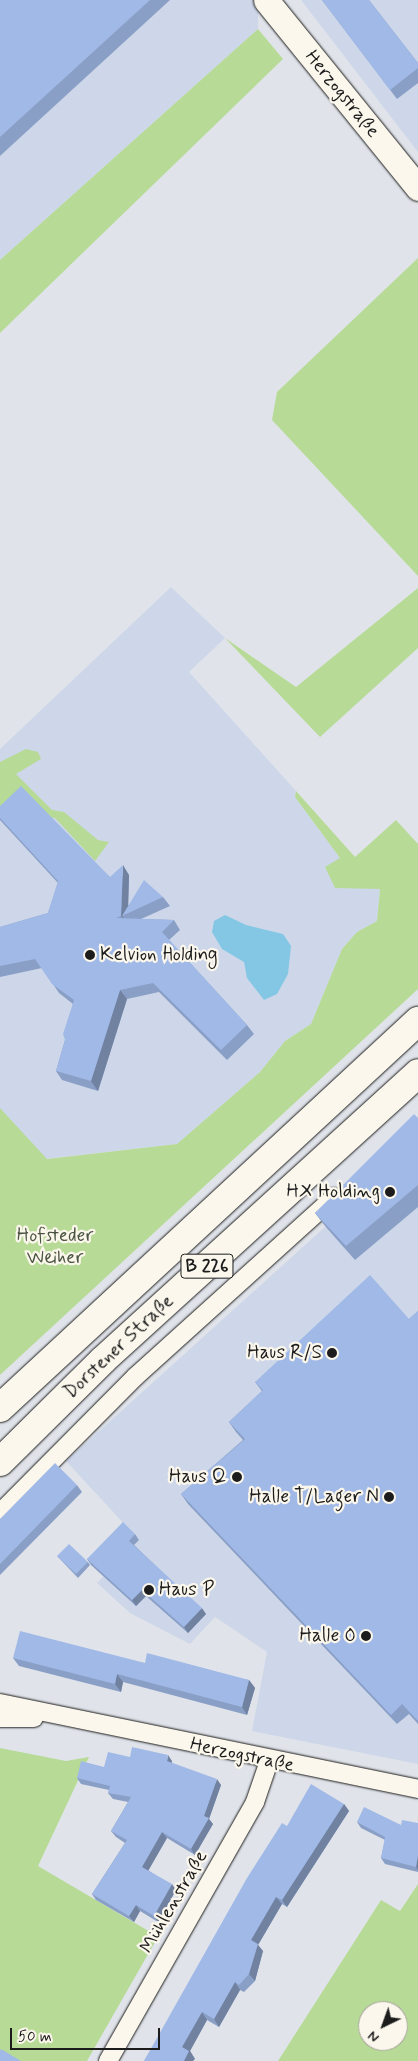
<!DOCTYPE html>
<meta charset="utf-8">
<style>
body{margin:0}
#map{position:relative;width:418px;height:2061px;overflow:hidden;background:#e0e4ea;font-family:Mynerve,sans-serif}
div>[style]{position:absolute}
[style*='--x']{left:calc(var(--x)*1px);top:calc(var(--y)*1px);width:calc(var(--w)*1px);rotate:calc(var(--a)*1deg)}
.built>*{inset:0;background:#cdd7e9}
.green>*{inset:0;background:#b7db96}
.water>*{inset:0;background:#84c7e5}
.roads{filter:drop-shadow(0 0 1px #1c1c1c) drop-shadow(0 0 1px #1c1c1c)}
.street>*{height:18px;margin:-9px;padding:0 9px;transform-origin:9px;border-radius:9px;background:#fbf7ec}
.secondary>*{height:25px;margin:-12.5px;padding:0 12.5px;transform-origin:12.5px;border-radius:12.5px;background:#fbf7ec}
.primary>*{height:28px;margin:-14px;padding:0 14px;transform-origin:14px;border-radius:14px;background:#fbf7ec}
.wall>*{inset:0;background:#8a9fc6}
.shaded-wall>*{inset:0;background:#7182a1}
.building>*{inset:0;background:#a1b9e6}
.dots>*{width:14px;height:14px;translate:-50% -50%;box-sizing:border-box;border:2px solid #fbf7ec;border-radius:50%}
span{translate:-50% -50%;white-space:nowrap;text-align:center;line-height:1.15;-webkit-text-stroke:4.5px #fbf7ec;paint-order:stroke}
.shield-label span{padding:1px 4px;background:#fbf7ec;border:1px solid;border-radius:4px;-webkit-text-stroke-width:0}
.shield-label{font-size:18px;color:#1c1c1c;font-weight:700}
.street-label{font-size:19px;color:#1c1c1c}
.poi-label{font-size:19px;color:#1c1c1c}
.left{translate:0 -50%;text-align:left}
.right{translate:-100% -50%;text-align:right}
.park-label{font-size:19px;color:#4a5541}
.north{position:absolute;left:358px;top:2001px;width:50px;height:50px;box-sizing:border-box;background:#fbf7ec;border:1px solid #a29f99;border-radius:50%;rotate:222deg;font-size:14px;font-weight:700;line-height:20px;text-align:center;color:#1c1c1c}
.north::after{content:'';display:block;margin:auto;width:18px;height:22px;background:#1c1c1c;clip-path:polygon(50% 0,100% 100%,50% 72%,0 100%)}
.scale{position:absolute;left:10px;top:2028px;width:150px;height:22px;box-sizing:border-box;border:2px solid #1c1c1c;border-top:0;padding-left:6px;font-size:15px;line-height:18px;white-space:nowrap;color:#1c1c1c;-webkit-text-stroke:4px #fbf7ec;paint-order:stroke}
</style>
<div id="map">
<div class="built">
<i style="clip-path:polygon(0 0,253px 0,258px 7px,258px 29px,0 260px)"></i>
<i style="clip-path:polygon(301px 0,418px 0,418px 152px)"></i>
<i style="clip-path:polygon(171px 587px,225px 638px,189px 672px,296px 791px,295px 797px,340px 858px,380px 889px,377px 921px,357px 932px,342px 949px,311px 1024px,285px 1041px,260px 1072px,177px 1144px,44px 1159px,0 1111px,0 749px)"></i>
<i style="clip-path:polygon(418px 1143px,418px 1764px,252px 1731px,267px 1652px,215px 1617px,190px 1644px,130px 1613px,97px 1583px,139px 1540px,66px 1461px)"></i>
</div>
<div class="green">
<i style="clip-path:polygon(258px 29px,283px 59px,0 333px,0 260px)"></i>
<i style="clip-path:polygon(418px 258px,418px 576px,272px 420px,277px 392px)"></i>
<i style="clip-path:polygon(418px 588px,418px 648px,320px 737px,225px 638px,296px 687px)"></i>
<i style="clip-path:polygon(26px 749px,38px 752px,41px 759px,16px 774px,52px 810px,64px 812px,98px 840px,109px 842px,95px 861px,55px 818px,0 816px,0 762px)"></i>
<i style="clip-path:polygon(296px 791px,355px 857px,396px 820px,418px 844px,418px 989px,0 1375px,0 1108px,47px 1159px,177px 1144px,260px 1072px,285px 1041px,311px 1024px,342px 949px,357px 932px,377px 921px,380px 889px,335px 888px,325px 867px,340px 858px,295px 797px)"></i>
<i style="clip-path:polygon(0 1748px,66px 1761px,89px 1757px,38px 1866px,152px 1933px,155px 1942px,87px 2061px,0 2061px)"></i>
<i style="clip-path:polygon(evenodd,418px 1884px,418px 2061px,278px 2061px,381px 1900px,400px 1911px,418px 1884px,368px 2011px,398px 2011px,398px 2041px,368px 2041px,368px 2011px)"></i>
</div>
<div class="water">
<i style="clip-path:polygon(225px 915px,246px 925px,283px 934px,291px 946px,288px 974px,277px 994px,264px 1000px,247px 978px,244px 962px,222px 949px,212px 932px,214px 921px)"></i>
</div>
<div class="roads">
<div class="street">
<i style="--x:0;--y:1513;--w:192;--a:-45.2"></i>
<i style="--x:135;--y:1377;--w:268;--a:-42.1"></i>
<i style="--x:0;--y:1703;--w:427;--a:11.6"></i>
<i style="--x:0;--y:1718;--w:34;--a:0"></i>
<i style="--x:108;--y:2061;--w:298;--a:-60.4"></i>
<i style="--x:255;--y:1802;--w:43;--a:-71.1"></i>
</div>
<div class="secondary">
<i style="--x:266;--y:0;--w:242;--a:51"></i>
</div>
<div class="primary">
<i style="--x:0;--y:1408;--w:570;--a:-42.79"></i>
<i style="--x:0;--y:1462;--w:145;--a:-44.7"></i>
<i style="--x:103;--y:1360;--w:426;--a:-42.3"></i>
</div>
</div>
<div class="wall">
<i style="clip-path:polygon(0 0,170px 0,0 156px)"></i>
<i style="clip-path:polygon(322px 0,369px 0,418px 63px,418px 83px,397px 99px)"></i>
<i style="clip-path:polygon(0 806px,110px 877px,129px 875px,128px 905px,163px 897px,170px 906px,141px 919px,174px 920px,180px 930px,169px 940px,247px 1025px,254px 1034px,227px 1060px,159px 992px,127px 999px,98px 1091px,62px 1080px,56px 1071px,65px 1040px,73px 1004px,59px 993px,42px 968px,0 977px,0 927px,48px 913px,58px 883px,0 820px)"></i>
<i style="clip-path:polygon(418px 1118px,418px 1207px,355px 1260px,325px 1226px,315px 1213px)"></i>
<i style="clip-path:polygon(418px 1311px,418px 1724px,409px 1714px,397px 1724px,188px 1504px,181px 1494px,243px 1440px,236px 1432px,229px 1422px,262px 1391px,255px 1382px,409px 1319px)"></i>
<i style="clip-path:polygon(77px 1485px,82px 1492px,0 1575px,0 1519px)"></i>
<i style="clip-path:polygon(135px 1534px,139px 1540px,134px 1545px,206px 1614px,188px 1633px,146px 1596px,136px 1606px,91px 1565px,87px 1559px)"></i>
<i style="clip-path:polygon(57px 1556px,88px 1562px,90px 1565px,78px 1578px,60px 1559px)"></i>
<i style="clip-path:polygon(13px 1658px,145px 1663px,249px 1680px,255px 1688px,247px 1715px,123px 1682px,121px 1692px,19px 1666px)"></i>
<i style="clip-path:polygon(130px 1757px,172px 1761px,172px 1763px,221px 1785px,209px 1819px,213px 1824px,195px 1855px,167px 1838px,148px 1870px,176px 1890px,158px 1922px,140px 1911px,134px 1922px,96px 1900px,92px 1894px,125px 1843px,116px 1837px,111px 1831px,128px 1802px,113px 1799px,108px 1793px,109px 1790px,81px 1784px,77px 1778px)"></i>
<i style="clip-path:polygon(344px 1804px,349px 1811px,287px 1907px,282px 1904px,258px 1945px,263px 1951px,255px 1981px,244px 1992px,240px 1990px,219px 2027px,207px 2020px,190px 2051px,195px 2059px,144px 2061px,287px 1826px)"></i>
<i style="clip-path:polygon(357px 1822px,401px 1825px,418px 1823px,418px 1872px,385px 1864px,381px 1858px,385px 1840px,361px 1828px)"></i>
</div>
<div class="shaded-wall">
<i style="clip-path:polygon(123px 865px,129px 875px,128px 913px,122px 916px,128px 925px,121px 916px)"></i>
<i style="clip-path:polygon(120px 990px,127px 999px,98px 1091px,91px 1081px)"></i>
<i style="clip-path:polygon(142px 1590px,146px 1596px,136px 1606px,132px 1600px)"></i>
<i style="clip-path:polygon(202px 1608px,206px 1614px,188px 1633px,184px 1627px)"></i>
<i style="clip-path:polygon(117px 1674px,123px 1682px,121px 1692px,115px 1684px)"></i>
<i style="clip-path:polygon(249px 1680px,255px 1688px,247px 1715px,242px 1707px)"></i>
<i style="clip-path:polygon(168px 1755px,172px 1761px,171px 1767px,167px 1761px)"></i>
<i style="clip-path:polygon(217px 1779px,221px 1785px,209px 1819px,213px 1824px,195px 1855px,191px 1849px,204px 1816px)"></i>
<i style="clip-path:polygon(344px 1804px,349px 1811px,287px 1907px,282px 1900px)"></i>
<i style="clip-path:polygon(162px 1832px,167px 1838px,147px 1873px,142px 1867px)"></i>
<i style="clip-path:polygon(418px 1855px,418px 1870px,416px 1867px)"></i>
<i style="clip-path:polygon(172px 1884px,176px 1890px,158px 1922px,154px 1916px)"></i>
<i style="clip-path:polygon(276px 1897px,282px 1904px,258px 1945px,263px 1951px,255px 1981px,249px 1974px,251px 1940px)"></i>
<i style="clip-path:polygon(136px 1905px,140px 1911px,134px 1922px,129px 1916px)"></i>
<i style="clip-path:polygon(235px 1982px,240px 1990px,219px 2027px,214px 2019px)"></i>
<i style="clip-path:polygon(202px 2012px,207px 2020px,190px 2051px,195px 2059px,193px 2061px,184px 2061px,182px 2047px)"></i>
</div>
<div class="building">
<i style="clip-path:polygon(0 0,150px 0,0 137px)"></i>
<i style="clip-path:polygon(322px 0,369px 0,418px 63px,418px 68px,390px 90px)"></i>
<i style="clip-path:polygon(21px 786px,110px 877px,123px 865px,121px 916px,116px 918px,174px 920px,162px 932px,247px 1025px,221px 1050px,153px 983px,120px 990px,91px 1081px,56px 1071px,65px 1040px,63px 1034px,74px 1000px,52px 984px,35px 959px,0 966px,0 927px,48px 913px,58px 881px,0 818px,0 806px)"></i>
<i style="clip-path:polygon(144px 880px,163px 897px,122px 916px)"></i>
<i style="clip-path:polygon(414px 1114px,418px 1118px,418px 1185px,346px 1246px,315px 1213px)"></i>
<i style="clip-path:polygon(370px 1275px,409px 1319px,418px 1311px,418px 1721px,402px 1704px,391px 1715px,181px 1494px,245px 1439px,229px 1422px,263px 1390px,255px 1382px)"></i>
<i style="clip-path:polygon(55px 1463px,77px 1485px,0 1564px,0 1519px)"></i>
<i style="clip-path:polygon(123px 1522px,135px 1534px,129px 1541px,202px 1608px,184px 1627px,142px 1590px,132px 1600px,87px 1559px)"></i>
<i style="clip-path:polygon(69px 1544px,88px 1562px,76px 1574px,57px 1556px)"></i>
<i style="clip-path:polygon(20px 1631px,145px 1663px,147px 1653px,249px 1680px,242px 1707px,117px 1674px,115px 1684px,13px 1658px)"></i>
<i style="clip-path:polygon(132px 1747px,168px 1755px,167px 1761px,217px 1779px,204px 1816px,209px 1818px,191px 1849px,162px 1832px,142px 1867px,172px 1884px,154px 1916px,136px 1905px,129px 1916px,92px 1894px,127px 1840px,111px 1831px,131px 1797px,108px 1793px,110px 1786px,77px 1778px,81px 1761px,104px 1767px,108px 1752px,130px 1757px)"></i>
<i style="clip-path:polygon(311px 1784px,344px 1804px,282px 1900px,276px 1897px,251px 1940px,258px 1944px,249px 1974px,239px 1985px,235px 1982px,214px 2019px,202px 2012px,182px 2047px,189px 2051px,184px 2061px,144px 2061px,247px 1878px,282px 1823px,287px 1826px)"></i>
<i style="clip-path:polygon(364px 1807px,401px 1825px,402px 1820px,418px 1823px,418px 1855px,416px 1867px,381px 1858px,385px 1837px,357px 1822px)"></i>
<i style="clip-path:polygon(1px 2049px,21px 2061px,0 2061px,0 2051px)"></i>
</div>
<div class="dots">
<i style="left:90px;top:955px;background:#1c1c1c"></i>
<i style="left:390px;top:1192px;background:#1c1c1c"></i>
<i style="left:332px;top:1353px;background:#1c1c1c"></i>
<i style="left:237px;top:1477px;background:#1c1c1c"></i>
<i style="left:389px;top:1497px;background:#1c1c1c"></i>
<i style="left:149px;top:1590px;background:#1c1c1c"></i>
<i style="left:366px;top:1636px;background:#1c1c1c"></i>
</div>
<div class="shield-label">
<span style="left:207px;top:1266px">B 226</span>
</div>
<div class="street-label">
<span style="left:342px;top:94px;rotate:51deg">Herzogstraße</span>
<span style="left:119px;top:1347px;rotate:-43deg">Dorstener Straße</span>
<span style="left:242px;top:1755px;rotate:12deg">Herzogstraße</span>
<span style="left:174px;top:1902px;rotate:-60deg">Mühlenstraße</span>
</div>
<div class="poi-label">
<span class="left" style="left:100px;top:955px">Kelvion Holding</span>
<span class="right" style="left:380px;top:1192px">HX Holding</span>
<span class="right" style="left:322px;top:1353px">Haus R/S</span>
<span class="right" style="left:227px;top:1477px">Haus Q</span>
<span class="right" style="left:379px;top:1497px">Halle T/Lager N</span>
<span class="left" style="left:159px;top:1590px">Haus P</span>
<span class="right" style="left:356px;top:1636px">Halle O</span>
</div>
<div class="park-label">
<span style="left:55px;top:1247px">Hofsteder<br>Weiher</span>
</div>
<div class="north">N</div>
<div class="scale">50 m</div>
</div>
